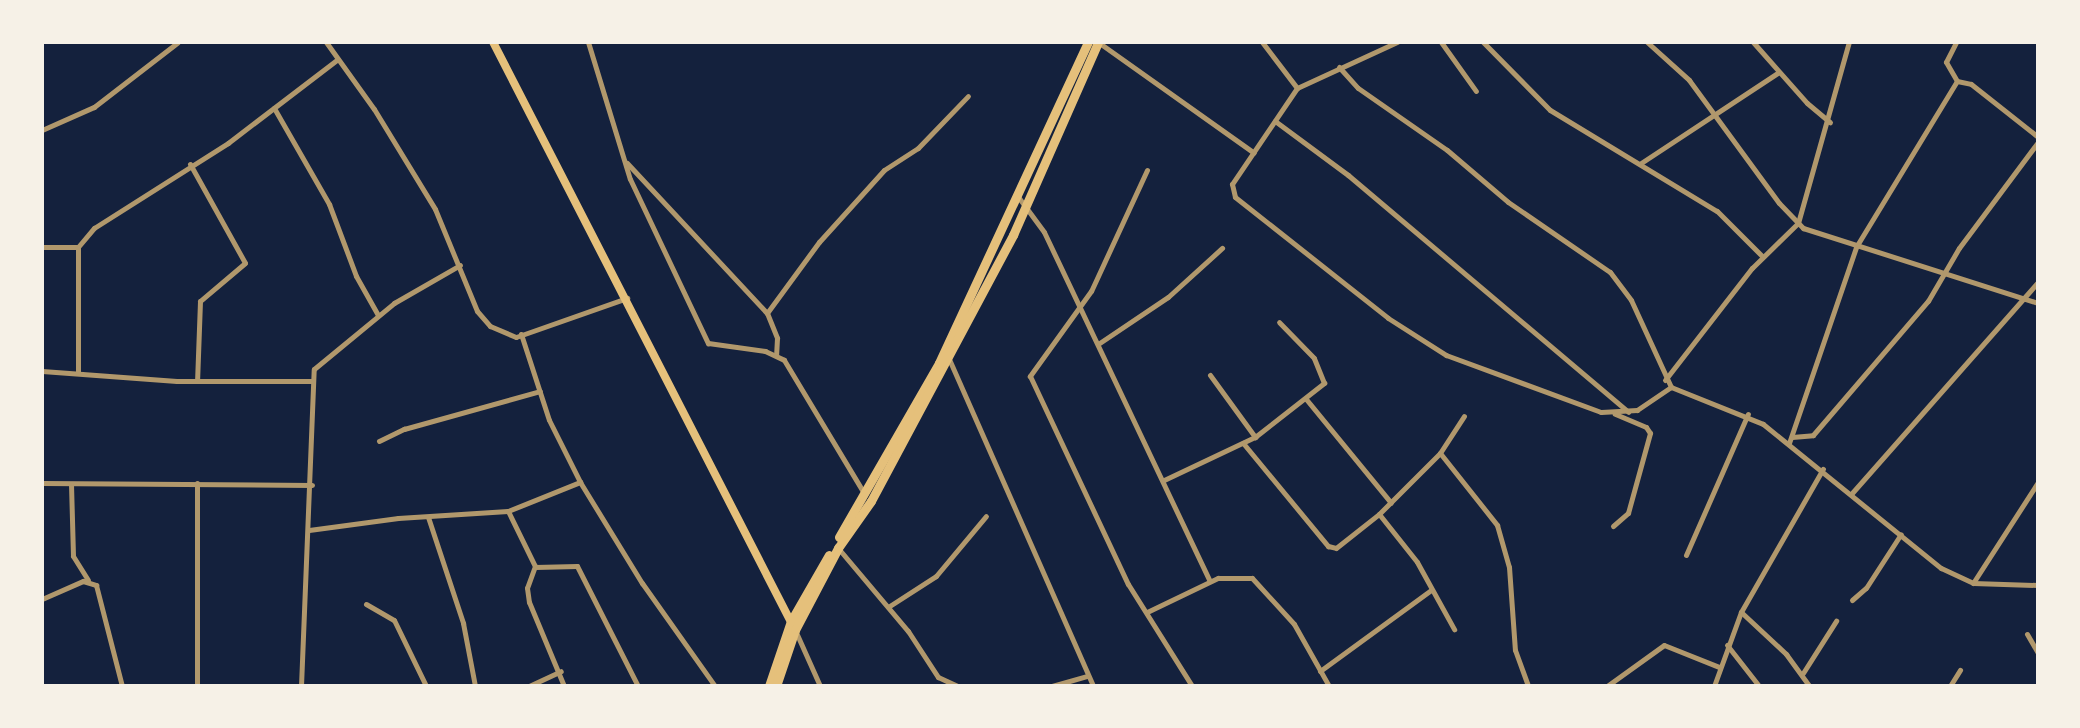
<!DOCTYPE html>
<style>
body{margin:0}
#map{position:relative;width:2080px;height:728px;overflow:hidden;background:#14213d;font-family:"Archivo Narrow",sans-serif}
div>[style]{position:absolute}
[style*='--x']{left:calc(var(--x)*1px);top:calc(var(--y)*1px);width:calc(var(--w)*1px);rotate:calc(var(--a)*1deg)}
.minor>*{height:5px;margin:-2.5px;padding:0 2.5px;transform-origin:2.5px;border-radius:2.5px;background:#b1986c}
.secondary>*{height:8px;margin:-4px;padding:0 4px;transform-origin:4px;border-radius:4px;background:#e5c07b}
.primary>*{height:9px;margin:-4.5px;padding:0 4.5px;transform-origin:4.5px;border-radius:4.5px;background:#e5c07b}
span{translate:-50% -50%;white-space:nowrap;text-align:center;line-height:1.15;-webkit-text-stroke:6px #f6f1e7;paint-order:stroke}
.frame{position:absolute;inset:0;border:44px solid #f6f1e7;pointer-events:none}
</style>
<div id="map">
<div class="minor">
<i style="--x:326;--y:42;--w:82;--a:54.4"></i>
<i style="--x:374;--y:109;--w:117;--a:58.6"></i>
<i style="--x:435;--y:209;--w:110;--a:67.6"></i>
<i style="--x:477;--y:311;--w:20;--a:49"></i>
<i style="--x:490;--y:326;--w:28;--a:23"></i>
<i style="--x:516;--y:337;--w:118;--a:-19.4"></i>
<i style="--x:588;--y:42;--w:143;--a:73"></i>
<i style="--x:630;--y:179;--w:182;--a:64.6"></i>
<i style="--x:708;--y:343;--w:58;--a:8"></i>
<i style="--x:765;--y:351;--w:21;--a:25"></i>
<i style="--x:784;--y:360;--w:155;--a:59"></i>
<i style="--x:1098;--y:42;--w:191;--a:35.4"></i>
<i style="--x:1262;--y:42;--w:58;--a:52.7"></i>
<i style="--x:1397;--y:42;--w:110;--a:155.3"></i>
<i style="--x:1297;--y:88;--w:116;--a:124.1"></i>
<i style="--x:1232;--y:184;--w:13;--a:77"></i>
<i style="--x:1235;--y:197;--w:195;--a:38.3"></i>
<i style="--x:1388;--y:318;--w:69;--a:32.5"></i>
<i style="--x:1446;--y:355;--w:165;--a:20.2"></i>
<i style="--x:1601;--y:412;--w:36;--a:-3"></i>
<i style="--x:1637;--y:410;--w:41;--a:-34.1"></i>
<i style="--x:1441;--y:42;--w:60;--a:54.5"></i>
<i style="--x:1483;--y:42;--w:95;--a:45.4"></i>
<i style="--x:1550;--y:110;--w:195;--a:31.2"></i>
<i style="--x:1717;--y:211;--w:64;--a:45"></i>
<i style="--x:1647;--y:42;--w:57;--a:42.1"></i>
<i style="--x:1689;--y:80;--w:152;--a:53.8"></i>
<i style="--x:1779;--y:203;--w:35;--a:46"></i>
<i style="--x:1803;--y:228;--w:247;--a:17.7"></i>
<i style="--x:1753;--y:42;--w:81;--a:48.5"></i>
<i style="--x:1807;--y:103;--w:30;--a:40"></i>
<i style="--x:1339;--y:67;--w:28;--a:48"></i>
<i style="--x:1358;--y:88;--w:108;--a:34.9"></i>
<i style="--x:1447;--y:150;--w:80;--a:40.4"></i>
<i style="--x:1508;--y:202;--w:124;--a:34.5"></i>
<i style="--x:1610;--y:272;--w:35;--a:53"></i>
<i style="--x:1631;--y:300;--w:96;--a:65.3"></i>
<i style="--x:1957;--y:81;--w:14;--a:12"></i>
<i style="--x:1971;--y:84;--w:85;--a:38.3"></i>
<i style="--x:274;--y:108;--w:111;--a:60.2"></i>
<i style="--x:329;--y:204;--w:77;--a:69.4"></i>
<i style="--x:356;--y:276;--w:45;--a:60.6"></i>
<i style="--x:1275;--y:121;--w:91;--a:36.5"></i>
<i style="--x:1348;--y:175;--w:367;--a:40.2"></i>
<i style="--x:42;--y:130;--w:57;--a:-23.9"></i>
<i style="--x:94;--y:107;--w:106;--a:-37.7"></i>
<i style="--x:627;--y:163;--w:205;--a:47"></i>
<i style="--x:767;--y:313;--w:27;--a:68"></i>
<i style="--x:777;--y:338;--w:17;--a:93"></i>
<i style="--x:1641;--y:163;--w:165;--a:-33.4"></i>
<i style="--x:190;--y:164;--w:113;--a:60.9"></i>
<i style="--x:245;--y:263;--w:59;--a:139.8"></i>
<i style="--x:200;--y:301;--w:80;--a:92.1"></i>
<i style="--x:1147;--y:170;--w:133;--a:114.8"></i>
<i style="--x:1091;--y:291;--w:105;--a:125.7"></i>
<i style="--x:1030;--y:376;--w:230;--a:64.8"></i>
<i style="--x:1128;--y:584;--w:120;--a:57.9"></i>
<i style="--x:1019;--y:198;--w:42;--a:53.7"></i>
<i style="--x:1044;--y:232;--w:386;--a:64.6"></i>
<i style="--x:42;--y:247;--w:36;--a:0"></i>
<i style="--x:78;--y:247;--w:25;--a:-50"></i>
<i style="--x:94;--y:228;--w:159;--a:-32.4"></i>
<i style="--x:228;--y:143;--w:138;--a:-37.4"></i>
<i style="--x:767;--y:313;--w:88;--a:-53.8"></i>
<i style="--x:819;--y:242;--w:97;--a:-47.9"></i>
<i style="--x:884;--y:170;--w:40;--a:-32.9"></i>
<i style="--x:918;--y:148;--w:72;--a:-46.1"></i>
<i style="--x:521;--y:334;--w:90;--a:72"></i>
<i style="--x:549;--y:420;--w:69;--a:63.4"></i>
<i style="--x:580;--y:482;--w:119;--a:58.5"></i>
<i style="--x:642;--y:583;--w:126;--a:54.7"></i>
<i style="--x:1098;--y:344;--w:84;--a:-33.9"></i>
<i style="--x:1168;--y:297;--w:73;--a:-42.2"></i>
<i style="--x:949;--y:359;--w:357;--a:66.2"></i>
<i style="--x:42;--y:371;--w:135;--a:4.2"></i>
<i style="--x:177;--y:381;--w:135;--a:0"></i>
<i style="--x:78;--y:373;--w:126;--a:-90"></i>
<i style="--x:1210;--y:375;--w:77;--a:54"></i>
<i style="--x:1665;--y:380;--w:142;--a:-52.2"></i>
<i style="--x:1752;--y:268;--w:64;--a:-44.4"></i>
<i style="--x:1798;--y:223;--w:188;--a:-74.3"></i>
<i style="--x:1671;--y:387;--w:99;--a:21.9"></i>
<i style="--x:1763;--y:424;--w:229;--a:39"></i>
<i style="--x:1941;--y:568;--w:35;--a:25"></i>
<i style="--x:1973;--y:583;--w:65;--a:1.8"></i>
<i style="--x:1306;--y:399;--w:134;--a:50.7"></i>
<i style="--x:1792;--y:437;--w:21;--a:-5"></i>
<i style="--x:1813;--y:435;--w:177;--a:-49.4"></i>
<i style="--x:1928;--y:301;--w:61;--a:-59.7"></i>
<i style="--x:1959;--y:248;--w:132;--a:-53.3"></i>
<i style="--x:379;--y:441;--w:28;--a:-26"></i>
<i style="--x:404;--y:429;--w:141;--a:-15.6"></i>
<i style="--x:2038;--y:442;--w:10;--a:90"></i>
<i style="--x:1243;--y:443;--w:134;--a:50.5"></i>
<i style="--x:1328;--y:546;--w:8;--a:14"></i>
<i style="--x:1336;--y:548;--w:55;--a:-38.3"></i>
<i style="--x:1379;--y:514;--w:86;--a:-45"></i>
<i style="--x:1440;--y:453;--w:44;--a:-57"></i>
<i style="--x:1789;--y:443;--w:207;--a:-71.1"></i>
<i style="--x:1856;--y:247;--w:194;--a:-58.7"></i>
<i style="--x:1957;--y:81;--w:22;--a:-120"></i>
<i style="--x:1946;--y:62;--w:22;--a:-63"></i>
<i style="--x:1440;--y:453;--w:92;--a:51.6"></i>
<i style="--x:1497;--y:525;--w:44;--a:74.1"></i>
<i style="--x:1509;--y:567;--w:83;--a:85.9"></i>
<i style="--x:1515;--y:650;--w:38;--a:70"></i>
<i style="--x:1164;--y:480;--w:101;--a:-25.3"></i>
<i style="--x:1255;--y:437;--w:88;--a:-38"></i>
<i style="--x:1324;--y:383;--w:27;--a:-112"></i>
<i style="--x:1314;--y:358;--w:50;--a:-134.2"></i>
<i style="--x:42;--y:483;--w:270;--a:0.4"></i>
<i style="--x:197;--y:483;--w:203;--a:90"></i>
<i style="--x:71;--y:484;--w:72;--a:88.4"></i>
<i style="--x:73;--y:556;--w:28;--a:58"></i>
<i style="--x:1852;--y:493;--w:281;--a:-48.6"></i>
<i style="--x:508;--y:511;--w:61;--a:63.9"></i>
<i style="--x:535;--y:566;--w:23;--a:110"></i>
<i style="--x:527;--y:588;--w:14;--a:82"></i>
<i style="--x:529;--y:602;--w:91;--a:67.4"></i>
<i style="--x:1379;--y:514;--w:61;--a:51.6"></i>
<i style="--x:1417;--y:562;--w:77;--a:61.1"></i>
<i style="--x:428;--y:517;--w:112;--a:71.7"></i>
<i style="--x:463;--y:623;--w:64;--a:79.2"></i>
<i style="--x:1613;--y:526;--w:20;--a:-41"></i>
<i style="--x:1628;--y:513;--w:83;--a:-74.6"></i>
<i style="--x:1650;--y:433;--w:7;--a:-124"></i>
<i style="--x:1646;--y:427;--w:34;--a:-157"></i>
<i style="--x:309;--y:530;--w:90;--a:-7.7"></i>
<i style="--x:398;--y:518;--w:110;--a:-3.6"></i>
<i style="--x:508;--y:511;--w:78;--a:-21.9"></i>
<i style="--x:838;--y:548;--w:109;--a:49.9"></i>
<i style="--x:908;--y:631;--w:55;--a:56.9"></i>
<i style="--x:938;--y:677;--w:21;--a:25"></i>
<i style="--x:1686;--y:555;--w:154;--a:-66.3"></i>
<i style="--x:535;--y:567;--w:42;--a:-1.4"></i>
<i style="--x:577;--y:566;--w:135;--a:63.1"></i>
<i style="--x:1973;--y:583;--w:120;--a:-57.2"></i>
<i style="--x:42;--y:599;--w:45;--a:-23.7"></i>
<i style="--x:83;--y:581;--w:14;--a:17"></i>
<i style="--x:96;--y:585;--w:104;--a:75.6"></i>
<i style="--x:1852;--y:600;--w:18;--a:-41"></i>
<i style="--x:1866;--y:588;--w:64;--a:-57.1"></i>
<i style="--x:366;--y:604;--w:32;--a:30"></i>
<i style="--x:394;--y:620;--w:73;--a:64.1"></i>
<i style="--x:888;--y:607;--w:57;--a:-32.9"></i>
<i style="--x:936;--y:576;--w:78;--a:-50.2"></i>
<i style="--x:1147;--y:612;--w:79;--a:-25.6"></i>
<i style="--x:1218;--y:578;--w:34;--a:0"></i>
<i style="--x:1252;--y:578;--w:62;--a:47.6"></i>
<i style="--x:1294;--y:624;--w:71;--a:60.6"></i>
<i style="--x:1741;--y:612;--w:62;--a:43"></i>
<i style="--x:1786;--y:654;--w:39;--a:54"></i>
<i style="--x:795;--y:630;--w:61;--a:65.9"></i>
<i style="--x:2027;--y:634;--w:22;--a:60"></i>
<i style="--x:1727;--y:645;--w:52;--a:52"></i>
<i style="--x:1320;--y:671;--w:137;--a:-36.1"></i>
<i style="--x:1803;--y:673;--w:62;--a:-57.6"></i>
<i style="--x:301;--y:686;--w:317;--a:-87.7"></i>
<i style="--x:314;--y:369;--w:104;--a:-39.5"></i>
<i style="--x:394;--y:303;--w:76;--a:-29.9"></i>
<i style="--x:529;--y:686;--w:35;--a:-25"></i>
<i style="--x:1052;--y:686;--w:35;--a:-16"></i>
<i style="--x:1607;--y:686;--w:70;--a:-35.7"></i>
<i style="--x:1664;--y:645;--w:59;--a:21.8"></i>
<i style="--x:1714;--y:686;--w:79;--a:-70"></i>
<i style="--x:1741;--y:612;--w:165;--a:-60.2"></i>
<i style="--x:1950;--y:686;--w:19;--a:-58"></i>
</div>
<div class="secondary">
<i style="--x:493;--y:42;--w:654;--a:62.81"></i>
</div>
<div class="primary">
<i style="--x:839;--y:537;--w:201;--a:-60.1"></i>
<i style="--x:939;--y:363;--w:354;--a:-65.1"></i>
<i style="--x:769;--y:686;--w:69;--a:-71.3"></i>
<i style="--x:791;--y:621;--w:76;--a:-60.1"></i>
<i style="--x:776;--y:686;--w:59;--a:-71.3"></i>
<i style="--x:795;--y:630;--w:93;--a:-62.3"></i>
<i style="--x:838;--y:548;--w:57;--a:-54.9"></i>
<i style="--x:871;--y:501;--w:302;--a:-61.9"></i>
<i style="--x:1013;--y:235;--w:211;--a:-66.2"></i>
</div>
<div class="frame"></div>
</div>
